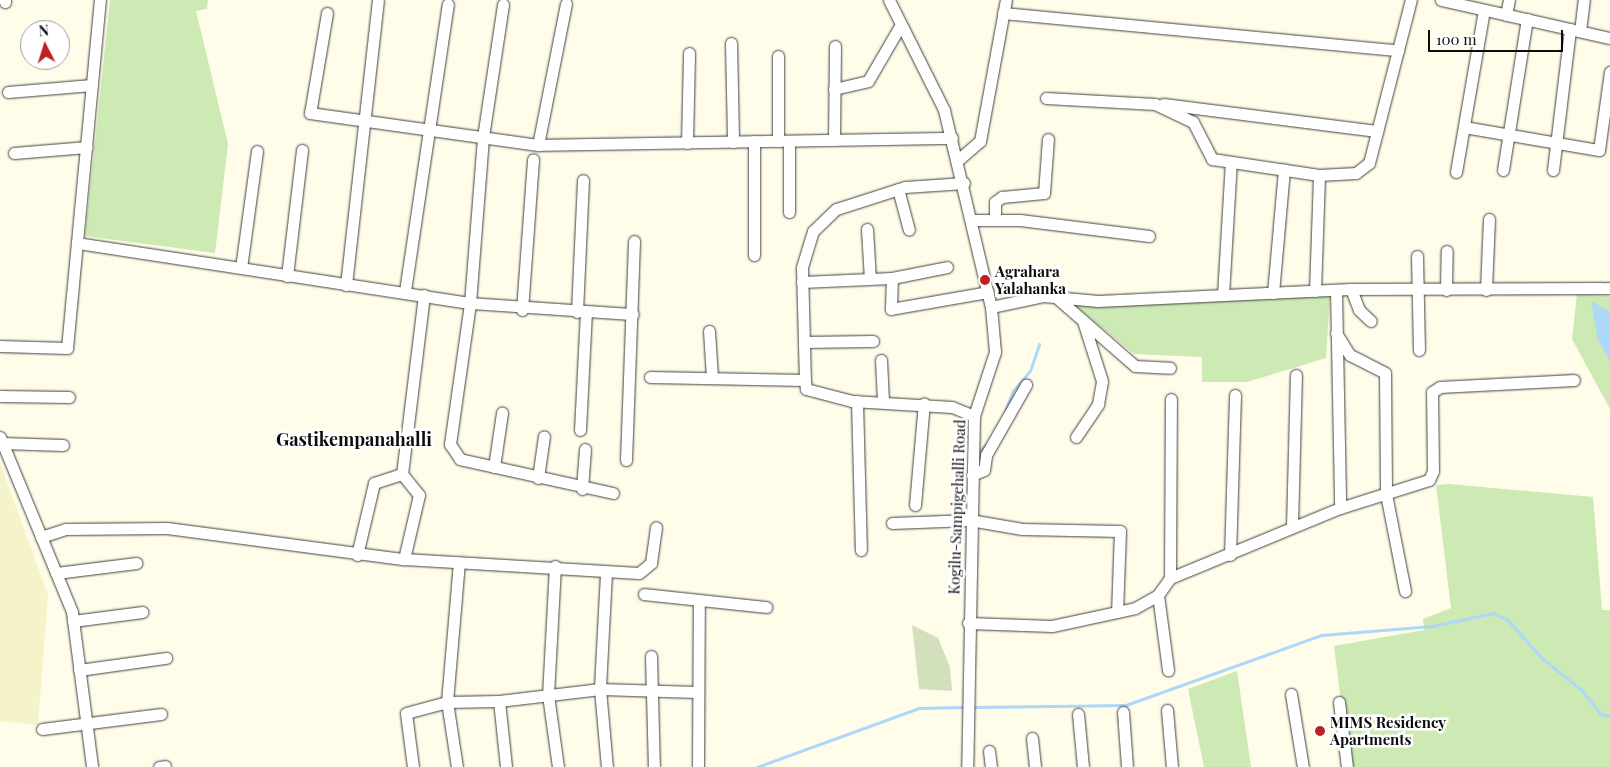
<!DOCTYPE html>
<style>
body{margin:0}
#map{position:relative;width:1610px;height:767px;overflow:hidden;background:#fffcea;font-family:"Playfair Display",serif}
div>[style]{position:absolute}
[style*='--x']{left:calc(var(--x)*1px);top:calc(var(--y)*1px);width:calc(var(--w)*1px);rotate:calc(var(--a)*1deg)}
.farmland>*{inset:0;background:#f5f3ca}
.green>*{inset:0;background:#cde9b4}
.cemetery>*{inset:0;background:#d3e0bc}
.water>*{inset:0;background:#aed8f7}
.stream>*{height:2.5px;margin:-1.25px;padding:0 1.25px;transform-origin:1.25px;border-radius:1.25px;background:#aed8f7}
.roads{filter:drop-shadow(0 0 1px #3f3f3f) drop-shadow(0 0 1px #3f3f3f)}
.minor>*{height:11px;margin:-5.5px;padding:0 5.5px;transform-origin:5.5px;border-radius:5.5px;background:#fff}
.dots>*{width:14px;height:14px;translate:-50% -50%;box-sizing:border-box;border:2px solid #fff;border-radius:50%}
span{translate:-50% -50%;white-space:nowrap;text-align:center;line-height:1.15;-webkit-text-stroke:5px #fff;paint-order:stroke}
.poi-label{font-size:15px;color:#0c0c0c;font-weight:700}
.left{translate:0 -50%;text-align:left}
.street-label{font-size:15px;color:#0c0c0c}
.quarter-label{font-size:18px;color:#0c0c0c;font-weight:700}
.north{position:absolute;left:20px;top:20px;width:50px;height:50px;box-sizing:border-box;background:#fff;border:1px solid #9e9e9e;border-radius:50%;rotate:355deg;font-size:14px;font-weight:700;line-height:20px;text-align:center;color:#0c0c0c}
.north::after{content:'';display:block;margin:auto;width:18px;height:22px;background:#bd2222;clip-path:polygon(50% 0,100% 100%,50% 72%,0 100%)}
.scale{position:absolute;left:1428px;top:30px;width:135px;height:22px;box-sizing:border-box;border:2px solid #0c0c0c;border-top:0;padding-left:6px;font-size:15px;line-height:18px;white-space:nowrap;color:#0c0c0c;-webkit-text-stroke:4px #fff;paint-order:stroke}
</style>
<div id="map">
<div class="farmland">
<i style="clip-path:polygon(0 463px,48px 595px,38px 725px,0 721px)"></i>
</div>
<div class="green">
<i style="clip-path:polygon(110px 0,208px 0,207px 9px,196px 11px,228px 144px,215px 253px,85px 236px)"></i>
<i style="clip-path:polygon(1577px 294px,1610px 296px,1610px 409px,1572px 339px)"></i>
<i style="clip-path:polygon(1330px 295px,1326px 358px,1247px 382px,1202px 382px,1202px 357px,1134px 354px,1072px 303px)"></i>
<i style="clip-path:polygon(1449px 484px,1593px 497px,1602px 610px,1610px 610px,1610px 767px,1349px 767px,1334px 646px,1424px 630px,1423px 619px,1451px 608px,1436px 485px)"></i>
<i style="clip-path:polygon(1237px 671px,1251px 767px,1204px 767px,1188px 689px)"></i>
</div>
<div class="cemetery">
<i style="clip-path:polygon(912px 625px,938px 638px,950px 667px,952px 691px,919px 689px)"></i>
</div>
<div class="water">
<i style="clip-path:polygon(1591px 301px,1610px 312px,1610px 361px,1598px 340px)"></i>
</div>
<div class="stream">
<i style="--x:1006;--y:409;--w:19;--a:-69"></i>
<i style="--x:1013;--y:391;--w:26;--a:-50"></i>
<i style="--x:1030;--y:371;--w:28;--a:-71"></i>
<i style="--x:978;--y:452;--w:12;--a:-42"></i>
<i style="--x:972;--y:707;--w:154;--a:-0.7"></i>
<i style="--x:1126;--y:705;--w:208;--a:-19.7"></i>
<i style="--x:1322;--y:635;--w:110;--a:-4.7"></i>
<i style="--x:1432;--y:626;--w:63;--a:-11.8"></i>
<i style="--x:1494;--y:613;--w:16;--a:27"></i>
<i style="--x:1508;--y:620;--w:52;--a:48.1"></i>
<i style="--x:1543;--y:659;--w:50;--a:38.5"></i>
<i style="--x:1582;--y:690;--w:31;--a:52"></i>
<i style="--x:1601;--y:714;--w:9;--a:13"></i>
<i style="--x:757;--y:767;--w:172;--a:-20"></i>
<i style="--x:919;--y:708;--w:45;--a:-1.3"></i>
</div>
<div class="roads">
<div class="minor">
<i style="--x:5;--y:0;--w:2;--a:90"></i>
<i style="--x:889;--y:0;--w:123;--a:63.4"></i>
<i style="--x:944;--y:110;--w:203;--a:76.6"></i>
<i style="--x:991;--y:307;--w:45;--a:84.9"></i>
<i style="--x:995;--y:352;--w:67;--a:108.2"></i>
<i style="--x:974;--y:416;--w:351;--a:91.1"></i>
<i style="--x:1441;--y:0;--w:173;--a:12.7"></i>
<i style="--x:327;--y:13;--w:101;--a:99.6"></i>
<i style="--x:310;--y:113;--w:230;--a:8"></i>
<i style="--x:538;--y:145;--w:414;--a:-1"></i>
<i style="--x:1003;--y:13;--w:397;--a:5.4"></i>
<i style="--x:1506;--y:15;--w:15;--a:-79"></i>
<i style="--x:1580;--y:31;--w:31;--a:-83"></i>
<i style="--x:731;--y:43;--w:99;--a:88.8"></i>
<i style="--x:778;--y:56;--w:85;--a:90"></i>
<i style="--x:834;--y:89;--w:35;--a:-13"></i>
<i style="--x:868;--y:81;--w:64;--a:-59.8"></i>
<i style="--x:8;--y:92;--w:84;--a:-4.8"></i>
<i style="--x:1046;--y:98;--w:109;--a:3.2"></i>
<i style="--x:1155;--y:104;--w:42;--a:25.3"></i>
<i style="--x:1193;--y:122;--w:42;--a:62.8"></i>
<i style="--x:1212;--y:159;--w:108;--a:8.5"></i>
<i style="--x:1319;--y:175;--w:37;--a:-3"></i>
<i style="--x:1356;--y:173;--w:16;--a:-38"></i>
<i style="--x:1369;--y:163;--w:168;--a:-75.6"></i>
<i style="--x:1163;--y:104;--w:216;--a:7.2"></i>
<i style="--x:1464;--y:127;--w:137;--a:9.7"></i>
<i style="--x:1599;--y:150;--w:79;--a:-82"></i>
<i style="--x:834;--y:140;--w:94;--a:-89.4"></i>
<i style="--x:754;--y:141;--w:114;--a:90"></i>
<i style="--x:789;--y:141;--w:71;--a:90"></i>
<i style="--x:687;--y:143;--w:90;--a:-88.7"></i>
<i style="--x:538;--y:145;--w:144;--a:-78.8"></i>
<i style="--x:14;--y:153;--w:73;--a:-4.7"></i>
<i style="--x:958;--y:160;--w:29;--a:-41"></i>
<i style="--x:980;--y:141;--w:143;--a:-79.6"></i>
<i style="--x:1503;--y:170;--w:153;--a:-81"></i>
<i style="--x:1553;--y:170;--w:142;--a:-83.1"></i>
<i style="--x:1456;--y:172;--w:164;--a:-80.2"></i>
<i style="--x:964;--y:183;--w:59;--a:176.1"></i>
<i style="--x:905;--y:187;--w:72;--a:162.3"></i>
<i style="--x:836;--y:209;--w:32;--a:136"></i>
<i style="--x:813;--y:231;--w:39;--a:107"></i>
<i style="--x:802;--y:268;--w:112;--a:88.5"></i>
<i style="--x:805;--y:380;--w:9;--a:84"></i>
<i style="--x:806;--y:389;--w:48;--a:14.6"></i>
<i style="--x:852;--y:401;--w:100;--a:3.4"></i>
<i style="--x:952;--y:407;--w:24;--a:22"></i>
<i style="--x:898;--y:189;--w:42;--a:75"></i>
<i style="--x:972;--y:220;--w:48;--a:0"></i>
<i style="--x:1020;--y:220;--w:130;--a:7.1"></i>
<i style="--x:995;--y:220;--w:18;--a:-90"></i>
<i style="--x:995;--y:202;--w:9;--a:-36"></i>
<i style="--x:1002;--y:197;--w:42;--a:-5.4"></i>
<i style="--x:1044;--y:193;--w:54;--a:-85.8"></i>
<i style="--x:867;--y:229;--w:50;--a:86.6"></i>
<i style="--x:77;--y:243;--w:398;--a:8.7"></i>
<i style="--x:470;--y:303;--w:167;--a:-85.5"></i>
<i style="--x:483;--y:137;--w:134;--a:-81.4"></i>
<i style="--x:1417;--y:256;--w:94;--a:88.8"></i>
<i style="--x:241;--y:268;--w:118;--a:-82.2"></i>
<i style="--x:287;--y:276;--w:127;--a:-83.2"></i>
<i style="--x:892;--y:278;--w:56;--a:-11.3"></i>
<i style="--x:802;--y:282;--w:90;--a:-2.5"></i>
<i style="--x:892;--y:278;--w:31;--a:92"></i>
<i style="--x:891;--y:309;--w:98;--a:-9.9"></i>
<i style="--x:346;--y:285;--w:286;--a:-83.6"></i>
<i style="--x:1351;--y:289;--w:22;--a:69"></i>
<i style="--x:1359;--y:310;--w:16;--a:43"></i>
<i style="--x:1336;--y:290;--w:218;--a:88.9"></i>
<i style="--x:1446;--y:290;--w:39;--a:-89"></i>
<i style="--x:1486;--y:290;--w:71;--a:-87.6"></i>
<i style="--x:405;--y:291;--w:290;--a:-81.5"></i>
<i style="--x:1315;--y:291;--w:116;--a:-88"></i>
<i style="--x:1273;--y:293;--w:124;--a:-84.9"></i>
<i style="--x:424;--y:295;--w:180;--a:97"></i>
<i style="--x:402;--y:474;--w:27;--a:51"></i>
<i style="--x:419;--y:495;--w:66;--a:103.2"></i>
<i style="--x:404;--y:559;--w:235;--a:3.4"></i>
<i style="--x:639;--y:573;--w:16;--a:-40"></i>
<i style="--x:651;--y:563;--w:36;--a:-82"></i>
<i style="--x:1223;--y:295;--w:133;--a:-86.6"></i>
<i style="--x:1056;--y:297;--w:105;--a:41.1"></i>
<i style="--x:1135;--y:366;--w:35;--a:3"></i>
<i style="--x:991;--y:307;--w:53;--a:-11.9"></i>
<i style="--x:1043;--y:296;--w:55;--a:5.2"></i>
<i style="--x:1098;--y:301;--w:253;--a:-2.7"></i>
<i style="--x:1351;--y:289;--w:259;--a:-0.2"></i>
<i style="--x:522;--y:310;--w:151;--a:-85.8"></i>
<i style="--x:577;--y:312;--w:132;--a:-87.4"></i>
<i style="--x:709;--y:331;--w:46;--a:86.3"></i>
<i style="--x:1336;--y:333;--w:26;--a:58"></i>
<i style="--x:1350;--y:355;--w:39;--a:27"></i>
<i style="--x:1385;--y:373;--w:121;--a:89.5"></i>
<i style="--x:1386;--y:494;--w:99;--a:78.9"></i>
<i style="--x:804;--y:342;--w:69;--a:-0.8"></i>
<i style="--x:0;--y:346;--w:67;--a:1.7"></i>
<i style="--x:67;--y:348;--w:350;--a:-84.6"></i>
<i style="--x:881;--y:360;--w:41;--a:87.2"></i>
<i style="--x:650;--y:377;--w:155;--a:1.1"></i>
<i style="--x:0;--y:396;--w:69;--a:0.8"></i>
<i style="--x:857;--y:401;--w:149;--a:88.5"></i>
<i style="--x:580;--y:430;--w:117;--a:-87.1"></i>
<i style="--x:0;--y:437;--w:189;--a:67.6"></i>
<i style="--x:72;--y:612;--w:156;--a:82.6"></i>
<i style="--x:1076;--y:437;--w:40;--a:-56"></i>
<i style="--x:1098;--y:404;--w:23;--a:-80"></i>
<i style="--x:1102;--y:381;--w:63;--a:-107.6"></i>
<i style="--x:2;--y:443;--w:61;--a:1.9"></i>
<i style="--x:626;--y:460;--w:219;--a:-87.9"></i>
<i style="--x:494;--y:467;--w:55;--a:-81.6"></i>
<i style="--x:972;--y:475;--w:13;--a:-23"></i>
<i style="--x:984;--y:470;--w:15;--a:-82"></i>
<i style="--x:986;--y:455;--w:81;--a:-60.3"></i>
<i style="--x:538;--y:478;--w:42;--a:-81.9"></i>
<i style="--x:582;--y:489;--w:40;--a:-85.7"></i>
<i style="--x:613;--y:493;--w:157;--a:-167.5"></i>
<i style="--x:460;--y:459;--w:18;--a:-124"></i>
<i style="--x:450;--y:444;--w:142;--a:-81.9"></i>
<i style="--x:470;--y:303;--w:163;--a:3.9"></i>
<i style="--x:915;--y:505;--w:102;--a:-85"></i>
<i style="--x:892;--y:523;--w:78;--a:-2.2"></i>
<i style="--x:970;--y:520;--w:53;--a:9.8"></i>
<i style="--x:1022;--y:529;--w:98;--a:1.2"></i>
<i style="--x:1120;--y:531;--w:81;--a:92.1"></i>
<i style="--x:1292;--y:526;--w:151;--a:-88.5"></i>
<i style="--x:41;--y:537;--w:25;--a:-18"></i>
<i style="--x:65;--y:529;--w:102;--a:-0.6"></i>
<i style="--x:167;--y:528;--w:239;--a:7.5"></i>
<i style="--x:357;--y:555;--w:74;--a:-76.7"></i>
<i style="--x:374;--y:483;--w:29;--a:-18"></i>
<i style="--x:1230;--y:555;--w:160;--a:-88.2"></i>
<i style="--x:555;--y:566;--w:129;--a:93.1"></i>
<i style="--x:548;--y:695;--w:73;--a:82.1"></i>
<i style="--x:56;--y:573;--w:81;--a:-7.1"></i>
<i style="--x:606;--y:573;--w:116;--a:93"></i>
<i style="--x:600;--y:689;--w:78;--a:84.9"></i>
<i style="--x:1170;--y:578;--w:179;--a:-89.7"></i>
<i style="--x:644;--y:594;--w:123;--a:6.1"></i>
<i style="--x:1158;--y:595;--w:76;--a:82.4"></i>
<i style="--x:73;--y:621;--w:70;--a:-7.4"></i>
<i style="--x:968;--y:623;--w:84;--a:2"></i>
<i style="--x:1052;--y:626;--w:85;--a:-12.2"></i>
<i style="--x:1135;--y:608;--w:26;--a:-29"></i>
<i style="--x:1158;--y:595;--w:21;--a:-55"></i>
<i style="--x:1170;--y:578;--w:184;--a:-22.4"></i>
<i style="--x:1340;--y:508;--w:93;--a:-17.5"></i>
<i style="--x:1429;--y:480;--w:10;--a:-66"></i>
<i style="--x:1433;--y:471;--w:79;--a:-90.7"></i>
<i style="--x:1432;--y:392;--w:9;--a:-32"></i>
<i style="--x:1440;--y:387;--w:134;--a:-3"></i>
<i style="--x:651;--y:656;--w:111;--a:88.5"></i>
<i style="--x:79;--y:670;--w:88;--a:-7.9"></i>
<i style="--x:1291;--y:694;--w:74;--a:80.7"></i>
<i style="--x:499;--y:701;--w:66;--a:83.9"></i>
<i style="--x:1339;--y:702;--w:65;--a:83"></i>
<i style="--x:1167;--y:710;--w:57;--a:85"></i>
<i style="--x:1123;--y:712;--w:55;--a:85.8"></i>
<i style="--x:1078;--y:714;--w:53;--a:84.6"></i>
<i style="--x:42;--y:729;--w:120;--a:-7.2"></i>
<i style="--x:1032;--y:738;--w:29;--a:84"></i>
<i style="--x:989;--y:751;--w:16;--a:83"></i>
<i style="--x:159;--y:767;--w:6;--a:-9"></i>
<i style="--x:413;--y:767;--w:54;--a:-97.4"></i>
<i style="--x:406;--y:713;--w:42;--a:-15"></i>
<i style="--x:447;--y:702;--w:52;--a:-1.1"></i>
<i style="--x:499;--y:701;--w:102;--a:-6.8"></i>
<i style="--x:600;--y:689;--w:96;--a:1.8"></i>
<i style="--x:457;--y:767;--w:66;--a:-98.7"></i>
<i style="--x:447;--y:702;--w:140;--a:-85.1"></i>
<i style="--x:698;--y:767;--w:166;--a:-89.7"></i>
</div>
</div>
<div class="dots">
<i style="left:985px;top:280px;background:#bd2222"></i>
<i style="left:1320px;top:731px;background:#bd2222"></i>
</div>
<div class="poi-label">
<span class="left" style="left:995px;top:280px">Agrahara<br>Yalahanka</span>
<span class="left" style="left:1330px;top:731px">MIMS Residency<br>Apartments</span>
</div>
<div class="street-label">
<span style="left:957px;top:507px;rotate:-88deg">Kogilu-Sampigehalli Road</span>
</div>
<div class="quarter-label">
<span style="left:354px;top:439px">Gastikempanahalli</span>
</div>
<div class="north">N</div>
<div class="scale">100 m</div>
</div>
